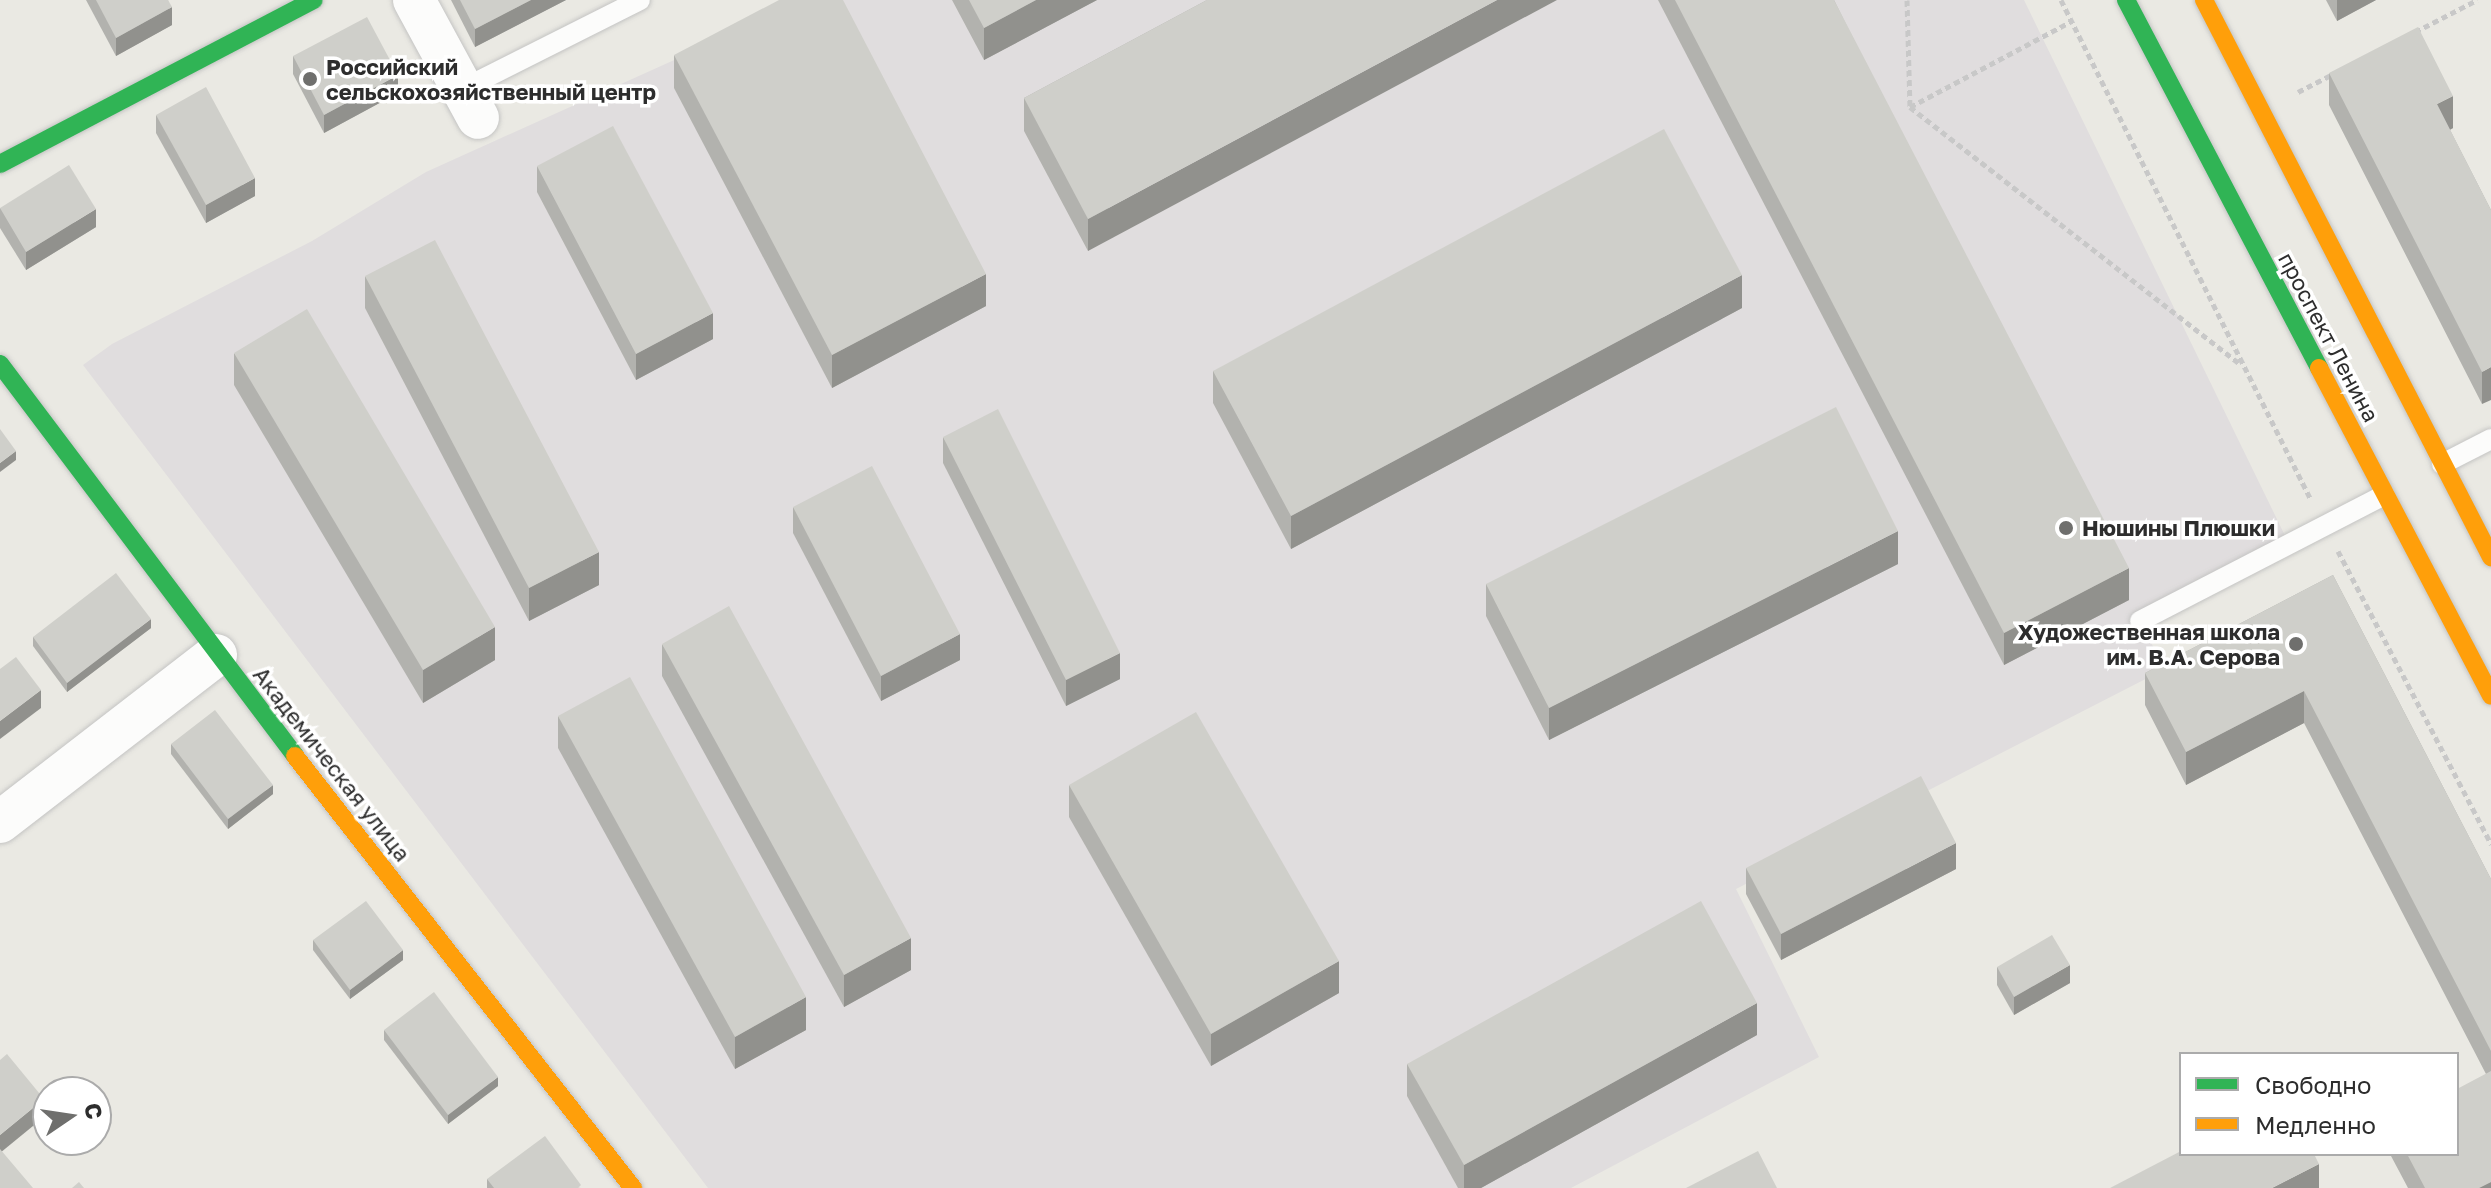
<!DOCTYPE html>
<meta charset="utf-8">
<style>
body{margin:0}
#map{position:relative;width:2491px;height:1188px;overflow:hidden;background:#eae9e3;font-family:"Golos Text",sans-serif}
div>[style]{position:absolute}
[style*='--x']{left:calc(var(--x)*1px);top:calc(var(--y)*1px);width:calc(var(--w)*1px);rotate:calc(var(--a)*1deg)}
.industrial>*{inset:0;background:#e0ddde}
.path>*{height:5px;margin-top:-2.5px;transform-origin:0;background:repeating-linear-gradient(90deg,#c8c8c8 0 6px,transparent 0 10px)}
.roads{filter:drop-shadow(0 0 2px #c4c4c3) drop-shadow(0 0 2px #c4c4c3)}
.lane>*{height:20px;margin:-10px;padding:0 10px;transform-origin:10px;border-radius:10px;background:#fcfcfb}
.street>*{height:42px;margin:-21px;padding:0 21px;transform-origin:21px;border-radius:21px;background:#fcfcfb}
.fast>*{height:18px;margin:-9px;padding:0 9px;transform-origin:9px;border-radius:9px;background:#30b455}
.slow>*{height:18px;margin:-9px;padding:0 9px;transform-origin:9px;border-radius:9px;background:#ff9f0a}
.wall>*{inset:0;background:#b2b2ae}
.shaded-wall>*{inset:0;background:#91918d}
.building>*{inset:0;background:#cfcfca}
.dots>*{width:22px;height:22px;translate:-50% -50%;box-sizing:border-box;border:4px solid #fff;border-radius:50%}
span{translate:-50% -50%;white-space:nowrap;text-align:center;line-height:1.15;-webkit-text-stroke:7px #fff;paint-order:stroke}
.poi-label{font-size:22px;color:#2d2d2d;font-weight:700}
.left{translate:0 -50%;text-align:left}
.right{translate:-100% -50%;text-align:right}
.street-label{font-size:22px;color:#2d2d2d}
.legend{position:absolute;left:2179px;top:1052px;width:280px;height:104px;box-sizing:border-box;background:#fff;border:2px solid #ababab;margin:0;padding:10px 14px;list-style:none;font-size:24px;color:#2d2d2d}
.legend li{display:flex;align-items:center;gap:16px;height:40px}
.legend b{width:40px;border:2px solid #ababab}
.north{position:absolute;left:32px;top:1076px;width:80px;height:80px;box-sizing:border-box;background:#fff;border:2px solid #ababab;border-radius:50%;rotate:77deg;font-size:22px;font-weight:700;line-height:32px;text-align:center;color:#2d2d2d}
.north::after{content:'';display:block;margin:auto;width:28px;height:36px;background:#6f6f6d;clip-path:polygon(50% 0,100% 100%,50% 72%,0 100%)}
</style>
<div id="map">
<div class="industrial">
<i style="clip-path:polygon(807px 0,2024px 0,2292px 550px,2140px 622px,2165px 669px,1736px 889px,1819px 1057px,1571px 1188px,708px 1188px,83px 365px,112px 344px,312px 241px,426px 172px)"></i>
</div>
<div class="path">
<i style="--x:1907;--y:0;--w:107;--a:88.4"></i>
<i style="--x:1910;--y:107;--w:417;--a:37.9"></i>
<i style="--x:2061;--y:0;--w:559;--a:63.43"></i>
<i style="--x:2415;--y:32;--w:70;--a:-27.3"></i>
<i style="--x:2298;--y:92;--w:42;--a:-27.2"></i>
<i style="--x:1910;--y:107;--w:183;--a:-28"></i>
<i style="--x:2338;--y:551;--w:331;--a:62.4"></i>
</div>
<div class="roads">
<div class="lane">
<i style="--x:463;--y:89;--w:198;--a:-26.7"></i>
<i style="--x:2442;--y:464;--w:55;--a:-27"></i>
<i style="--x:2140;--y:621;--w:275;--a:-27.3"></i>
</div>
<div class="street">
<i style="--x:414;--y:0;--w:134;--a:61.5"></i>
<i style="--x:0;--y:822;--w:273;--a:-37.7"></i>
</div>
<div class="fast">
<i style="--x:2126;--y:0;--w:416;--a:62.3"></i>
<i style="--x:0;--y:164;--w:354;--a:-27.6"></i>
<i style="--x:0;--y:364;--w:491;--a:53"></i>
</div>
<div class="slow">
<i style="--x:2204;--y:0;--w:627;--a:62.74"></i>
<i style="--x:2319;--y:368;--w:370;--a:62.3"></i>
<i style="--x:295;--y:756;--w:549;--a:51.96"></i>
</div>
</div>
<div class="wall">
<i style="clip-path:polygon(86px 0,168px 0,172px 25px,116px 56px)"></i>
<i style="clip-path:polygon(451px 0,566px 0,475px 47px)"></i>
<i style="clip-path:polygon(952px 0,1097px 0,984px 60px)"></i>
<i style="clip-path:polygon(1207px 0,1088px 251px,1024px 131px,1024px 98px)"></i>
<i style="clip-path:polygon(1658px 0,1834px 0,2129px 600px,2004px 665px)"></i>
<i style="clip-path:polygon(2326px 0,2376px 0,2337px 21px)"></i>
<i style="clip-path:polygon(674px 55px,986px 306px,832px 388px,674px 88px)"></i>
<i style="clip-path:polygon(293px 56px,398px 93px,324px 133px,293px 74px)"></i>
<i style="clip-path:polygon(2329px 73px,2453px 128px,2450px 130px,2491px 210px,2482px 404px,2329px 105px)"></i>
<i style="clip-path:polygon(156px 115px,255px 196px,206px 223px,156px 133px)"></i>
<i style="clip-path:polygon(537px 166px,713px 339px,636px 380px,537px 192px)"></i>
<i style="clip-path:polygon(0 208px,96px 227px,26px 270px,0 228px)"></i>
<i style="clip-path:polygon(365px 276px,599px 585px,529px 621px,365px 308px)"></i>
<i style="clip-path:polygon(1742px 308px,1291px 549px,1213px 403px,1213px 371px)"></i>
<i style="clip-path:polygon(234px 353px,495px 660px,423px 703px,234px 385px)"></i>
<i style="clip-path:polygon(943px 437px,1120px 679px,1066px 706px,943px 463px)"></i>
<i style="clip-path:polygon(793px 507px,960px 660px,881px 701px,793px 533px)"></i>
<i style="clip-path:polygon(1898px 564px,1549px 740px,1486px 616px,1486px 584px)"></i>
<i style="clip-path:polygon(2333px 575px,2491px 879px,2491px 1188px,2408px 1188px,2391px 1156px,2391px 1154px,2457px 1154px,2486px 1074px,2304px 723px,2186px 785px,2145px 705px,2145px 673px)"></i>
<i style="clip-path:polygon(151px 628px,67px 692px,33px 646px,33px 637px)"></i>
<i style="clip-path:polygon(662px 644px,911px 970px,844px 1007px,662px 676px)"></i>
<i style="clip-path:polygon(558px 716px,806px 1030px,735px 1069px,558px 748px)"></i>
<i style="clip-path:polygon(171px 744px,273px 794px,228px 829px,171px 754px)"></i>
<i style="clip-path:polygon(1069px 785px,1339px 993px,1211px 1066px,1069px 817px)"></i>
<i style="clip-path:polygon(1746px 868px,1956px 869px,1781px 960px,1746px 894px)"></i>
<i style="clip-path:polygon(313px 940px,403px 960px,350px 999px,313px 950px)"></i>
<i style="clip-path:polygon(1997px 967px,2070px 983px,2014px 1015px,1997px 985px)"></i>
<i style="clip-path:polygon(384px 1030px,498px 1086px,448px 1124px,384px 1040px)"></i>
<i style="clip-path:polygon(1757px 1035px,1481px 1188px,1458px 1188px,1407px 1096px,1407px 1064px)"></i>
<i style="clip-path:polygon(487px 1179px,581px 1188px,487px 1188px)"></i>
</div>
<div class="shaded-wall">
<i style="clip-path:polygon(531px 0,566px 0,475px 47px,475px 29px)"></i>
<i style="clip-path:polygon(1036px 0,1097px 0,984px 60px,984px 28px)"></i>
<i style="clip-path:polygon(1497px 0,1557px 0,1088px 251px,1088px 219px)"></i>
<i style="clip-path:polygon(2337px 0,2376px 0,2337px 21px)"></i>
<i style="clip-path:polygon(172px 7px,172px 25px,116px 56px,116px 38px)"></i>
<i style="clip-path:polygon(398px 75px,398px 93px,324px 133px,324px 115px)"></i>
<i style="clip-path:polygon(2453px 96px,2453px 128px,2437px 136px,2437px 104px)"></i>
<i style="clip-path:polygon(255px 178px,255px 196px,206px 223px,206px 205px)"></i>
<i style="clip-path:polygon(96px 209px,96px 227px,26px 270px,26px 252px)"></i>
<i style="clip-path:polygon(986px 274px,986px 306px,832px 388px,832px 355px)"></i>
<i style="clip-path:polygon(1742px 275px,1742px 308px,1291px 549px,1291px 516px)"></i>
<i style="clip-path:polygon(713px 313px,713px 339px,636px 380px,636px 354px)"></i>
<i style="clip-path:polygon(2491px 367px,2491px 400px,2482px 404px,2482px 372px)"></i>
<i style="clip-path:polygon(16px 451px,16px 460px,0 472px,0 463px)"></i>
<i style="clip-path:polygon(1898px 531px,1898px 564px,1549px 740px,1549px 708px)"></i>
<i style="clip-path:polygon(599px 552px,599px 585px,529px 621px,529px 588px)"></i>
<i style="clip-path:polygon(2129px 568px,2129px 600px,2004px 665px,2004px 633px)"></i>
<i style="clip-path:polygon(151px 619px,151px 628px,67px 692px,67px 683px)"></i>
<i style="clip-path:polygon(495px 627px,495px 660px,423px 703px,423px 670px)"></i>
<i style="clip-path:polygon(960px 634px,960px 660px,881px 701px,881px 676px)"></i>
<i style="clip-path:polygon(1120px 653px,1120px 679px,1066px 706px,1066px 680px)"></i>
<i style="clip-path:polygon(41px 690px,41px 708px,0 739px,0 721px)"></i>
<i style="clip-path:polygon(2304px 691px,2304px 723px,2186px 785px,2186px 752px)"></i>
<i style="clip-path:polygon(273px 785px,273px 794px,228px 829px,228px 819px)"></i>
<i style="clip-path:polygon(1956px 843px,1956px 869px,1781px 960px,1781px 934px)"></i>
<i style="clip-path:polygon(911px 938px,911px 970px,844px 1007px,844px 975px)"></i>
<i style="clip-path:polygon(403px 950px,403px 960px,350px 999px,350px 990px)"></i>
<i style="clip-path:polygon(1339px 961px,1339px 993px,1211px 1066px,1211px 1034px)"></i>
<i style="clip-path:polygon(2070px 965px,2070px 983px,2014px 1015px,2014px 997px)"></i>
<i style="clip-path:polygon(806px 997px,806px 1030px,735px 1069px,735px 1037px)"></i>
<i style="clip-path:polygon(1757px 1003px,1757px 1035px,1481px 1188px,1464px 1188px,1464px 1165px)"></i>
<i style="clip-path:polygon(498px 1077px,498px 1086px,448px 1124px,448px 1115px)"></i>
<i style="clip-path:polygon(44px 1099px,44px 1117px,0 1153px,0 1135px)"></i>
<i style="clip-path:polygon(2319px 1164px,2319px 1188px,2272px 1188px)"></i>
<i style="clip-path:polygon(2491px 1182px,2491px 1188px,2479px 1188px)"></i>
</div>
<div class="building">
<i style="clip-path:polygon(96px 0,168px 0,172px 7px,116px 38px)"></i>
<i style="clip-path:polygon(460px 0,531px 0,475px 29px)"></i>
<i style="clip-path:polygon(779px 0,843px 0,986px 274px,832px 355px,674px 55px)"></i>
<i style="clip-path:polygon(969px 0,1036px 0,984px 28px)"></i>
<i style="clip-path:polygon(1207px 0,1497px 0,1088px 219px,1024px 98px)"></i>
<i style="clip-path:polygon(1675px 0,1834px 0,2129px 568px,2004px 633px)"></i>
<i style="clip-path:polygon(367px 17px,398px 75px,324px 115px,293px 56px)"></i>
<i style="clip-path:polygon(2418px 27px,2453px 96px,2437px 104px,2491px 210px,2491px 367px,2482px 372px,2329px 73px)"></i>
<i style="clip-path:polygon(206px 87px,255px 178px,206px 205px,156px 115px)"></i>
<i style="clip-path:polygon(613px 126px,713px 313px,636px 354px,537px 166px)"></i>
<i style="clip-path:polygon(1664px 129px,1742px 275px,1291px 516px,1213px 371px)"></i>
<i style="clip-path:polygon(69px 165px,96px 209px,26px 252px,0 208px)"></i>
<i style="clip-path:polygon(435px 240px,599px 552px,529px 588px,365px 276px)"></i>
<i style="clip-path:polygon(307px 309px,495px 627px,423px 670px,234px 353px)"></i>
<i style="clip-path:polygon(1836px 407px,1898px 531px,1549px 708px,1486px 584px)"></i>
<i style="clip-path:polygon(998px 409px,1120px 653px,1066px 680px,943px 437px)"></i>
<i style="clip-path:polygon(0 429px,16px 451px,0 463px)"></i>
<i style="clip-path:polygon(872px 466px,960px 634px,881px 676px,793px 507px)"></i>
<i style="clip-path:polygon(116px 573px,151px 619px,67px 683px,33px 637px)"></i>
<i style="clip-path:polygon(2333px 575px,2491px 879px,2491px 1051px,2304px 691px,2186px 752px,2145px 673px)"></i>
<i style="clip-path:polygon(729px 606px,911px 938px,844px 975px,662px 644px)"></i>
<i style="clip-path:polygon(16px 657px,41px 690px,0 721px,0 669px)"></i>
<i style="clip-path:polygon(630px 677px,806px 997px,735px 1037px,558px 716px)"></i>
<i style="clip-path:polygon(215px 710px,273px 785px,228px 819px,171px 744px)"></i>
<i style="clip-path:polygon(1196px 712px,1339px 961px,1211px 1034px,1069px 785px)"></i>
<i style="clip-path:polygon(1921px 776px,1956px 843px,1781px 934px,1746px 868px)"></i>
<i style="clip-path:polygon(366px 901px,403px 950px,350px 990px,313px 940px)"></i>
<i style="clip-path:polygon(1701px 901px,1757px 1003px,1464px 1165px,1407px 1064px)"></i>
<i style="clip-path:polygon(2052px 935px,2070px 965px,2014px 997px,1997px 967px)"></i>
<i style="clip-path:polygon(434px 992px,498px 1077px,448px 1115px,384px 1030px)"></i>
<i style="clip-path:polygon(7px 1054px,44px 1099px,0 1135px,0 1060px)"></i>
<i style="clip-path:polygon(2491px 1071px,2491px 1182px,2479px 1188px,2425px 1188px,2407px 1154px,2457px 1154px,2457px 1089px)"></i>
<i style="clip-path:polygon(545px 1136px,581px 1185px,578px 1188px,494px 1188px,487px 1179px)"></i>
<i style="clip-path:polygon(0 1149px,33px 1188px,0 1188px)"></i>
<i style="clip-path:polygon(1758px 1151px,1777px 1188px,1686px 1188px)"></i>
<i style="clip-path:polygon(2181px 1151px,2181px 1154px,2314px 1154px,2319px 1164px,2272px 1188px,2110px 1188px)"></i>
<i style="clip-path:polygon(79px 1182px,84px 1188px,72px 1188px)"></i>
</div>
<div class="dots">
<i style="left:310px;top:79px;background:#6f6f6d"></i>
<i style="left:2066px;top:528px;background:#6f6f6d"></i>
<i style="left:2296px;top:644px;background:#6f6f6d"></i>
</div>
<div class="poi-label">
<span class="left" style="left:326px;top:79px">Российский<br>сельскохозяйственный центр</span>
<span class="left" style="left:2082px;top:528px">Нюшины Плюшки</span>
<span class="right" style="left:2280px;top:644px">Художественная школа<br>им. В.А. Серова</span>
</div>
<div class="street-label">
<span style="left:2329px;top:337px;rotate:62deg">проспект Ленина</span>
<span style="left:332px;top:764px;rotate:52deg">Академическая улица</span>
</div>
<ul class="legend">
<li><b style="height:10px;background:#30b455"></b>Свободно</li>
<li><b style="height:10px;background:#ff9f0a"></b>Медленно</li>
</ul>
<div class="north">С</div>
</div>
